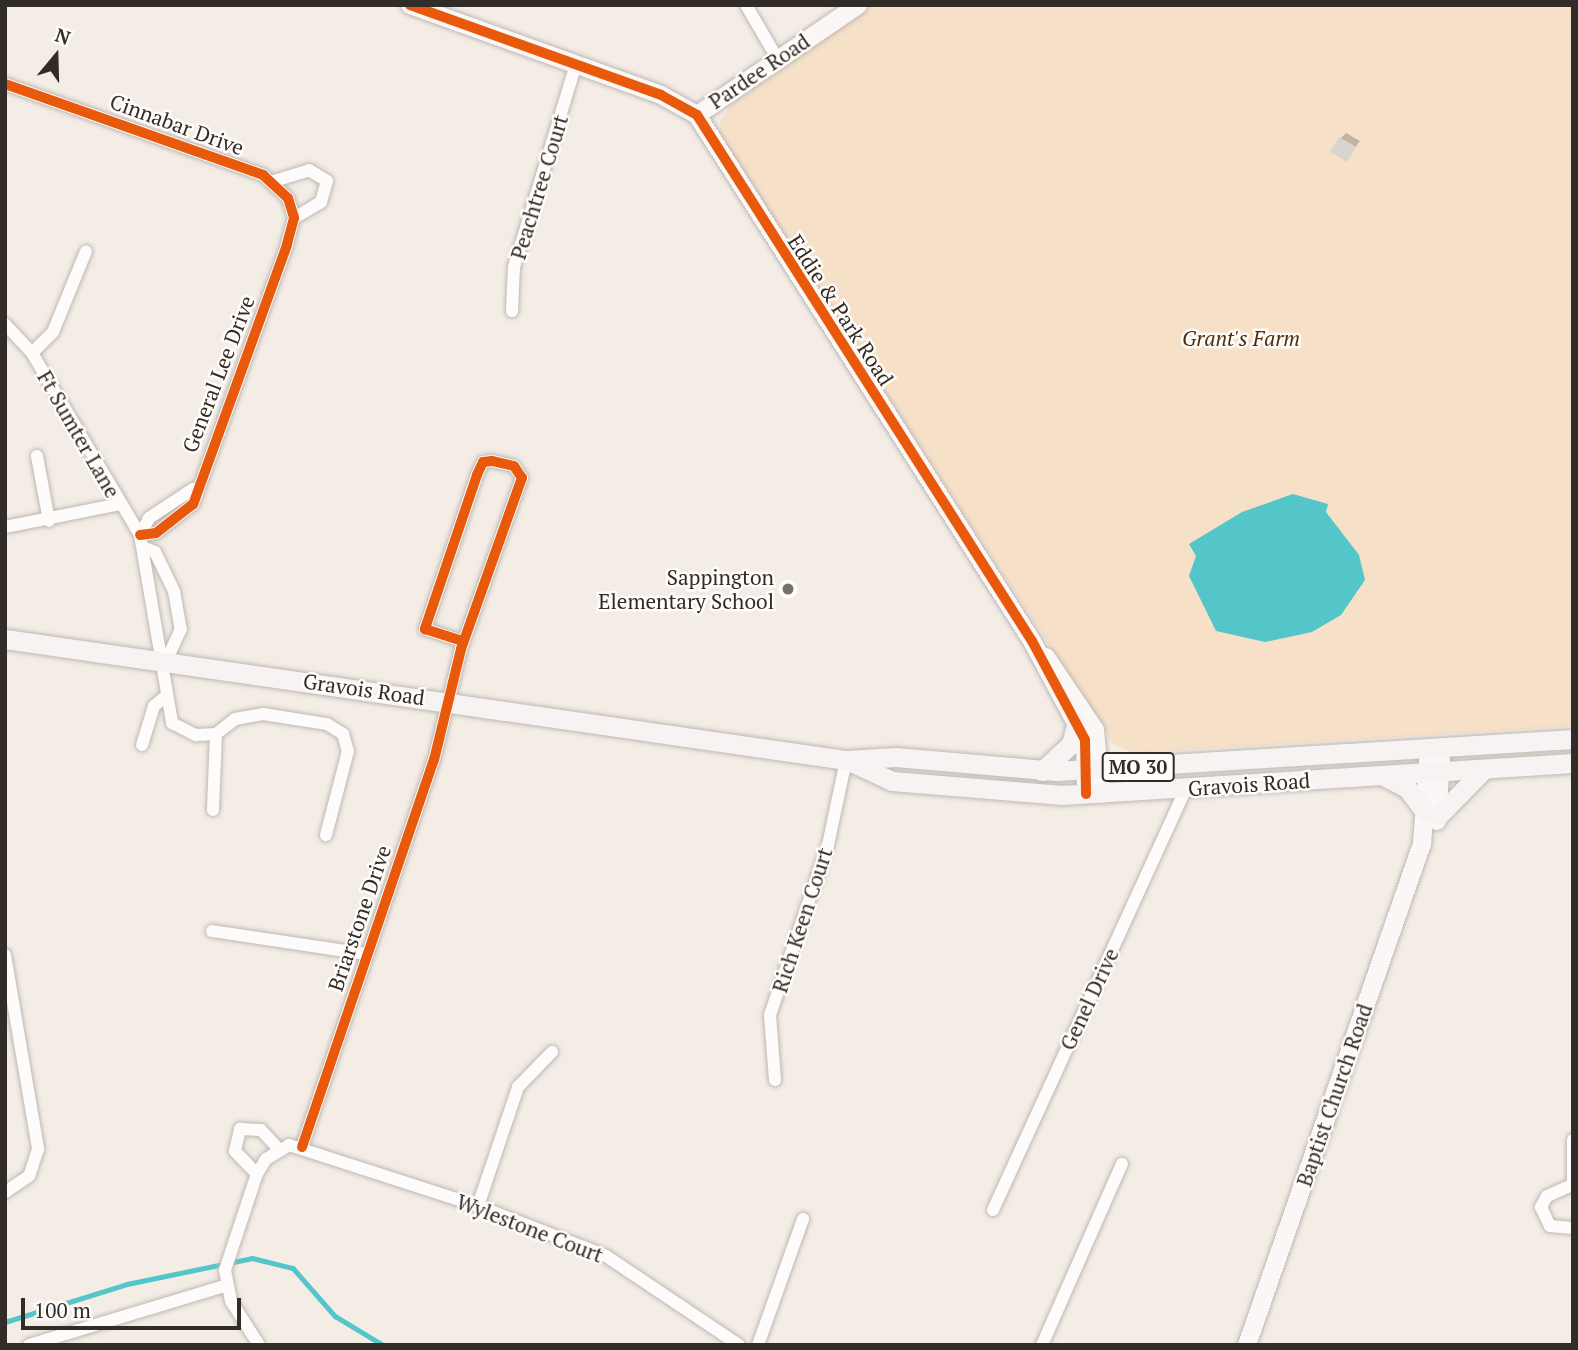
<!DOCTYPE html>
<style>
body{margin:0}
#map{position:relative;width:1578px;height:1350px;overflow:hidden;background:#f4ede6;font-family:"PT Serif",serif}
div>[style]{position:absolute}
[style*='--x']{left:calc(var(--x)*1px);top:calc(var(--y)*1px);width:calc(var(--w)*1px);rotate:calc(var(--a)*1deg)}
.green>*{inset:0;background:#f6e0c8}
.water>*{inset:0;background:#54c6c9}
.shadow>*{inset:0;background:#0003}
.stream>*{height:4.5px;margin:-2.25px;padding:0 2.25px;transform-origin:2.25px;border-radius:2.25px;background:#54c6c9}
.building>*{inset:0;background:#dad4cf}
.roads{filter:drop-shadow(0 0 2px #beb8b3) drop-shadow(0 0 2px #beb8b3)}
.street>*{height:12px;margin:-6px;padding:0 6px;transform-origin:6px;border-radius:6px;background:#fdfcfb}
.secondary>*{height:18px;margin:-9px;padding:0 9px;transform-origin:9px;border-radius:9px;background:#fbf7f7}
.primary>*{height:19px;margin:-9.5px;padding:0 9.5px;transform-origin:9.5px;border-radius:9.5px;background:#f7f3f2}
.cycleway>*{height:10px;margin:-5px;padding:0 5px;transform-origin:5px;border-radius:5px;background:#e8590c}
.dots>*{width:19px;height:19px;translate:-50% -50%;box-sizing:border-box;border:4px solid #fffcfa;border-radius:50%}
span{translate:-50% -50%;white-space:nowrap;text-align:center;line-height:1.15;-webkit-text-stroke:5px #fffcfa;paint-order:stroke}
.shield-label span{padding:2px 5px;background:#fffcfa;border:2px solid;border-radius:5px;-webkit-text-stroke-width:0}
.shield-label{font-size:19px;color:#312c27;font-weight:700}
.street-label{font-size:21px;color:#312c27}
.park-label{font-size:21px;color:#4b3111;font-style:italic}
.poi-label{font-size:21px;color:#312c27}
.right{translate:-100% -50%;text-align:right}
.frame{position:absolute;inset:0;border:7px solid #312c27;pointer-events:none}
.north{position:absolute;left:21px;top:21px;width:70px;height:70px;-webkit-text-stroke:5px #fffcfa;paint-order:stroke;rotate:19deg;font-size:19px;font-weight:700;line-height:28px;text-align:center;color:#312c27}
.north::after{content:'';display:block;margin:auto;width:24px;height:32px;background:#312c27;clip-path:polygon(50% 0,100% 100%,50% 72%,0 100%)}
.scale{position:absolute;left:21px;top:1298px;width:220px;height:32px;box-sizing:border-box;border:4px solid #312c27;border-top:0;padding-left:9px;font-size:21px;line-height:24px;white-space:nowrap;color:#312c27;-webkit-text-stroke:5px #fffcfa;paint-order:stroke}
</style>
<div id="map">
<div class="green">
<i style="clip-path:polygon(873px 5px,1573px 5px,1573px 726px,1134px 753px,1114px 745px,720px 137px,720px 120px,741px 93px)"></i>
</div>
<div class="water">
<i style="clip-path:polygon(1293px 494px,1328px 504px,1326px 512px,1359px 555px,1365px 580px,1341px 615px,1312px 632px,1265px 642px,1216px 631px,1189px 576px,1196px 556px,1189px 544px,1242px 512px)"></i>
</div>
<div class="shadow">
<i style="clip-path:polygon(1346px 133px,1360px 141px,1346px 160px,1341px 138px)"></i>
</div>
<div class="stream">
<i style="--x:5;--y:1322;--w:128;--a:-17.3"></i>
<i style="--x:127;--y:1284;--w:128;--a:-11.7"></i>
<i style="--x:252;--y:1258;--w:42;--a:13.7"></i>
<i style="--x:293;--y:1268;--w:64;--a:48.8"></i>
<i style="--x:335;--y:1316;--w:56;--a:31.1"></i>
</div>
<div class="building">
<i style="clip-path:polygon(1339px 137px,1356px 147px,1347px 162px,1330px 152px)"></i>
</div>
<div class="roads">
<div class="street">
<i style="--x:746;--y:5;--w:61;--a:59.7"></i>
<i style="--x:5;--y:84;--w:274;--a:19.4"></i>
<i style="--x:263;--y:175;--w:34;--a:43"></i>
<i style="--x:288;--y:198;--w:21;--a:73"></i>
<i style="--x:294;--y:218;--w:28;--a:105"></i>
<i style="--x:287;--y:245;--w:276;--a:109.9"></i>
<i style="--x:193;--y:504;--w:47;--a:141.9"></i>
<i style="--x:156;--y:533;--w:16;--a:173"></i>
<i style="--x:274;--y:181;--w:37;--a:-17"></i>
<i style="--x:309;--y:170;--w:21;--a:31"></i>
<i style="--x:327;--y:181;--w:22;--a:106"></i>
<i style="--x:321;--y:202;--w:31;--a:149"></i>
<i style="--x:512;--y:311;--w:44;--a:-87.4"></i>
<i style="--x:514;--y:267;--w:212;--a:-73"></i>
<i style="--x:5;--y:324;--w:40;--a:47"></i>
<i style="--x:32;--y:353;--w:212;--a:59.3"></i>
<i style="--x:140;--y:535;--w:191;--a:80.3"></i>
<i style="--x:172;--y:723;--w:27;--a:27"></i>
<i style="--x:196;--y:735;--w:20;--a:-3"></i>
<i style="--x:216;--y:734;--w:76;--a:92.3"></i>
<i style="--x:32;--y:353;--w:30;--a:-45"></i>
<i style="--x:53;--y:332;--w:87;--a:-67.8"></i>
<i style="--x:37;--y:456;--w:66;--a:79.5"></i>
<i style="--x:5;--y:527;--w:117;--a:-11.3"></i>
<i style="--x:140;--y:535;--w:19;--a:-62"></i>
<i style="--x:149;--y:518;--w:53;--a:-33.4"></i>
<i style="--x:145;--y:548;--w:11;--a:22"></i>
<i style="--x:155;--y:552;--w:43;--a:64"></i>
<i style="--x:174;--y:591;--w:39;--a:80"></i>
<i style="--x:181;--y:629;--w:35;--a:115"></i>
<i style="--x:216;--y:734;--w:24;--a:-38"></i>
<i style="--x:235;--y:719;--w:28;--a:-10"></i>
<i style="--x:263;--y:714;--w:65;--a:8.9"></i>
<i style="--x:327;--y:724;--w:19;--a:32"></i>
<i style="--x:343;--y:734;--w:18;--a:74"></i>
<i style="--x:348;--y:751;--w:87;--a:104.7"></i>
<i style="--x:142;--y:745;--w:41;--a:-72.9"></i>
<i style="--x:154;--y:706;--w:14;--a:-39"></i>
<i style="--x:212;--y:931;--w:156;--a:8.5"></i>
<i style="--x:5;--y:955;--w:197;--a:80.3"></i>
<i style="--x:38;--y:1149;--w:28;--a:108"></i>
<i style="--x:29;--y:1176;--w:29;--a:146"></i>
<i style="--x:775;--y:1080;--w:65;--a:-94.4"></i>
<i style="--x:770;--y:1015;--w:180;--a:-71.2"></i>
<i style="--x:828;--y:845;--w:87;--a:-78"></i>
<i style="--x:1573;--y:1140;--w:47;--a:90"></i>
<i style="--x:302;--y:1147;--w:409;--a:-71.2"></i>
<i style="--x:434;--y:760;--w:114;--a:-76.3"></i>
<i style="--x:461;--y:649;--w:182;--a:-70.4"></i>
<i style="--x:522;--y:478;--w:14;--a:-124"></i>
<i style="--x:514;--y:466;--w:23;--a:-167"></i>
<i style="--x:492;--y:461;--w:9;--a:174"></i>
<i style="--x:483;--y:462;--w:14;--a:115"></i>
<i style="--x:477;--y:475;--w:163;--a:108.7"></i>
<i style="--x:425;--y:629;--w:40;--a:18"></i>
<i style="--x:257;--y:1174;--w:32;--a:-134"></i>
<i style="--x:235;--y:1151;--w:23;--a:-77"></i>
<i style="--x:240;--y:1129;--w:21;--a:3"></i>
<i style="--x:261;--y:1130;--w:26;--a:47"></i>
<i style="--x:1572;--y:1185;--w:27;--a:156"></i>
<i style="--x:1547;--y:1196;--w:13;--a:119"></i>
<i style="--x:1541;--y:1207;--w:21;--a:65"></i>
<i style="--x:1550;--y:1226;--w:23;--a:5"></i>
<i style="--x:478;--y:1206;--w:126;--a:-71.4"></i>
<i style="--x:518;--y:1087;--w:49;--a:-45.8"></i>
<i style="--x:993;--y:1210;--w:464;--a:-65.4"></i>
<i style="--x:29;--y:1345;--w:205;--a:-16.8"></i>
<i style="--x:259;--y:1345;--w:52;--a:-122.5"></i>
<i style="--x:231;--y:1301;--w:32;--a:-101"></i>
<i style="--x:225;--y:1270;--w:101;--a:-71.6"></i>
<i style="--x:257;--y:1174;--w:17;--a:-59"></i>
<i style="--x:266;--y:1159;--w:27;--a:-31"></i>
<i style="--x:289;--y:1145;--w:199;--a:17.9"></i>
<i style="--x:478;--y:1206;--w:137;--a:21.3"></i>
<i style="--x:606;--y:1256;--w:160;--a:33.8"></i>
<i style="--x:758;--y:1345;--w:134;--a:-70.3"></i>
<i style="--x:1042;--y:1345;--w:198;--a:-66.2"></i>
</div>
<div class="secondary">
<i style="--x:410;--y:5;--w:267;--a:19.7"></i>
<i style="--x:661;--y:95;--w:41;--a:29.1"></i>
<i style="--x:697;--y:115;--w:624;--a:57.51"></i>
<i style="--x:1032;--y:641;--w:112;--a:61.8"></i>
<i style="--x:1085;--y:740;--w:54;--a:88.9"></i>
<i style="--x:697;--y:115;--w:195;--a:-34.3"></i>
<i style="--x:1046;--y:657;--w:88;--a:56.1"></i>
<i style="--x:1095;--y:730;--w:64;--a:84.6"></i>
<i style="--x:1437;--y:821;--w:62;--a:-86.3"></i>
<i style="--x:1247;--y:1345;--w:531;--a:-70.75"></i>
<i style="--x:1422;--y:844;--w:95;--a:-85.8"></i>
</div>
<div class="primary">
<i style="--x:5;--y:639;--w:850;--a:8.19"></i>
<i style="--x:846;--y:760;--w:50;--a:-3.4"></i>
<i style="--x:896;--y:757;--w:161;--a:5"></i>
<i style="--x:1056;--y:771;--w:518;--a:-3.54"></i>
<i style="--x:851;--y:762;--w:45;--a:24.9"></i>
<i style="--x:892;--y:781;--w:171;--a:4.7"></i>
<i style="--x:1062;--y:795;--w:512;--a:-3.58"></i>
<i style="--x:1042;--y:771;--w:40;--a:-43"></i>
<i style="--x:1071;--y:744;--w:23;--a:-75"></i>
<i style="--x:1384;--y:776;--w:26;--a:28"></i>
<i style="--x:1407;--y:788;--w:30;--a:53"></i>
<i style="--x:1439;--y:815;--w:64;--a:-45.6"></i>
</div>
</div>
<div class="cycleway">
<i style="--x:410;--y:5;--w:267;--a:19.7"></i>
<i style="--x:661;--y:95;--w:41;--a:29.1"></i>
<i style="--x:697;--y:115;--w:624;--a:57.51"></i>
<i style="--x:1032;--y:641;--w:112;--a:61.8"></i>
<i style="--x:1085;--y:740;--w:54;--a:88.9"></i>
<i style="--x:5;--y:84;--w:274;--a:19.4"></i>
<i style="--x:263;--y:175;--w:34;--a:43"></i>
<i style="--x:288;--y:198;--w:21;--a:73"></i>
<i style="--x:294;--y:218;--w:28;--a:105"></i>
<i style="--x:287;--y:245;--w:276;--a:109.9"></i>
<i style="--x:193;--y:504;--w:47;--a:141.9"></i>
<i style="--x:156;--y:533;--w:16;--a:173"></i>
<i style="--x:302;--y:1147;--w:409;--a:-71.2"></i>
<i style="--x:434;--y:760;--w:114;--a:-76.3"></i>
<i style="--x:461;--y:649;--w:182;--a:-70.4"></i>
<i style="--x:522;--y:478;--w:14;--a:-124"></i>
<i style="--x:514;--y:466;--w:23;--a:-167"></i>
<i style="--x:492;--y:461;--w:9;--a:174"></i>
<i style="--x:483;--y:462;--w:14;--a:115"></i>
<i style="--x:477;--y:475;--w:163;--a:108.7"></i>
<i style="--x:425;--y:629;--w:40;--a:18"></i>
</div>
<div class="dots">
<i style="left:788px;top:589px;background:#75706a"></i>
</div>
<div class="shield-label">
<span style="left:1138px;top:767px">MO 30</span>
</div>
<div class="street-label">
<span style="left:759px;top:71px;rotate:-34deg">Pardee Road</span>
<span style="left:177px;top:124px;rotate:20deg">Cinnabar Drive</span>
<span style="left:539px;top:187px;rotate:-73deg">Peachtree Court</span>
<span style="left:841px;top:310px;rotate:57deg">Eddie &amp; Park Road</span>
<span style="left:218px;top:374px;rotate:-69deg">General Lee Drive</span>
<span style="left:79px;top:434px;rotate:60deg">Ft Sumter Lane</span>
<span style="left:364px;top:689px;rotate:8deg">Gravois Road</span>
<span style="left:1249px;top:784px;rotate:-4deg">Gravois Road</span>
<span style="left:359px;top:918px;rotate:-71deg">Briarstone Drive</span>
<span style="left:802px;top:920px;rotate:-72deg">Rich Keen Court</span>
<span style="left:1089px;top:999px;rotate:-65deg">Genel Drive</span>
<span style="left:1334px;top:1095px;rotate:-71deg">Baptist Church Road</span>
<span style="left:530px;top:1228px;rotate:21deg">Wylestone Court</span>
</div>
<div class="park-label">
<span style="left:1241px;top:338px">Grant's Farm</span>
</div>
<div class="poi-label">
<span class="right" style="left:774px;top:589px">Sappington<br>Elementary School</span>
</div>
<div class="frame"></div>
<div class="north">N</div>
<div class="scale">100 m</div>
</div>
